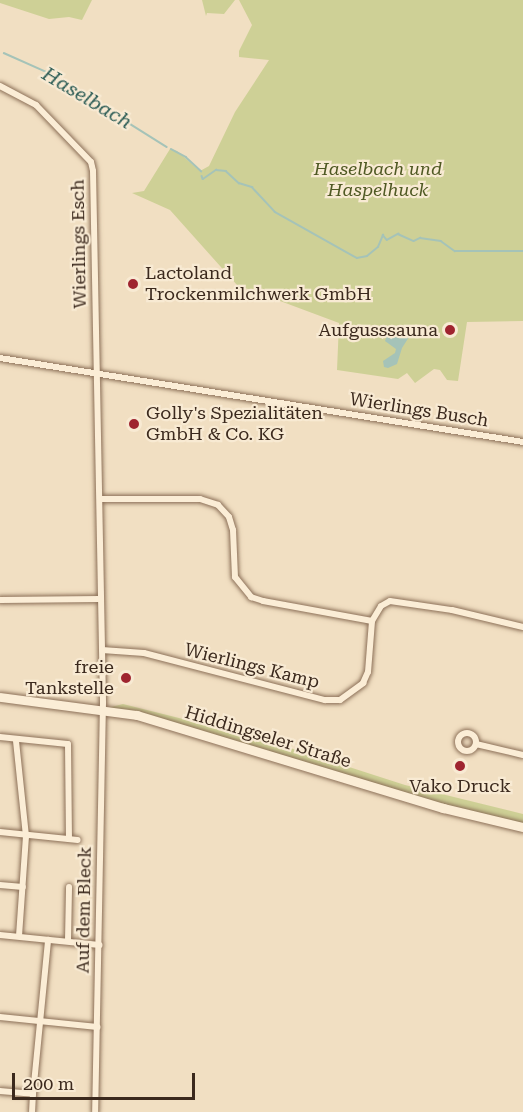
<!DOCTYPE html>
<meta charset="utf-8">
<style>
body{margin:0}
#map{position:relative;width:523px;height:1112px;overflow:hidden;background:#f1dfc2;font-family:"Roboto Serif",serif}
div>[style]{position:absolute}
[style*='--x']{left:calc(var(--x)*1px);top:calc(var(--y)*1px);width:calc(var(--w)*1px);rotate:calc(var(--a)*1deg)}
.green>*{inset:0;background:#ced096}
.water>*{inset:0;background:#a5c3b8}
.stream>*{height:1.5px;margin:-0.75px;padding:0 0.75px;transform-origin:0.75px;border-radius:0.75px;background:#a5c3b8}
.roads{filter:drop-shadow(0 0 2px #8c7058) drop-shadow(0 0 2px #8c7058)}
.street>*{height:6px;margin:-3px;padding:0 3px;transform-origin:3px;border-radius:3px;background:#fbedd6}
.street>.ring{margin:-3px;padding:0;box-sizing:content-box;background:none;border:6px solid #fbedd6;border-radius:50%}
.secondary>*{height:9px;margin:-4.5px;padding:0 4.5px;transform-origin:4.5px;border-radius:4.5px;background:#fbedd6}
.dots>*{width:16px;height:16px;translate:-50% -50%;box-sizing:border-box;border:3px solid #f8ead3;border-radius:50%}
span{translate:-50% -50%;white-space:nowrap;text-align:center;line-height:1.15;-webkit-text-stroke:4.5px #f8ead3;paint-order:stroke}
.park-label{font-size:18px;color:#4f5923;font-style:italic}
.street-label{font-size:18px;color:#3b291d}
.poi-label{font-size:18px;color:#3b291d}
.left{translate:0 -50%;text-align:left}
.right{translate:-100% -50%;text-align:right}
.water-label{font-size:20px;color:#2c5c55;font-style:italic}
.scale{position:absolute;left:12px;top:1073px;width:183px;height:27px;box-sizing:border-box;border:3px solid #3b291d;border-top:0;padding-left:8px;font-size:18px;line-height:21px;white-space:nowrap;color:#3b291d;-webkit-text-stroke:4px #f8ead3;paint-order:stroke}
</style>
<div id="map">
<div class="green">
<i style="clip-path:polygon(0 0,92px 0,82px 20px,69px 17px,49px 19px,0 3px)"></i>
<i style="clip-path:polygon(202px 0,235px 0,224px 14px,207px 13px,206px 16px)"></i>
<i style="clip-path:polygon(239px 0,523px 0,523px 321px,467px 322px,458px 381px,447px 380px,440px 370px,434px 369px,415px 383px,407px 373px,398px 379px,337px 370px,339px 323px,237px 285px,170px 210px,132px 193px,144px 191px,170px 149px,177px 151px,200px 171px,209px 166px,235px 112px,269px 60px,239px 57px,239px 51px,252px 25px)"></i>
<i style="clip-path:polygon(123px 704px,259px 738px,405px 785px,523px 814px,523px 825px,443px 808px,103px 709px)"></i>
</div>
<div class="water">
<i style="clip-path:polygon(390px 328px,409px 333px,409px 337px,402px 348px,397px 364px,388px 368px,384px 367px,383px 361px,395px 353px,396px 349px,385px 341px)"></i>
</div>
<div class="stream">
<i style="--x:4;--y:53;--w:49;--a:24"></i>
<i style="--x:49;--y:73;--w:139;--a:32.1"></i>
<i style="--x:171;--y:149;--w:17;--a:28"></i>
<i style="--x:186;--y:157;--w:21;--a:43"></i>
<i style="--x:202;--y:176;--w:3;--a:72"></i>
<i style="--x:203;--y:179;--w:16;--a:-35"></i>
<i style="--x:216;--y:170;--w:10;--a:6"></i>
<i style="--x:226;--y:171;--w:18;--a:43"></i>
<i style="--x:239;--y:183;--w:14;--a:17"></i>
<i style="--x:252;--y:187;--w:34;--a:47"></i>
<i style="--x:275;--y:212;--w:94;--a:29.3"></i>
<i style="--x:357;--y:258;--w:10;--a:-11"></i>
<i style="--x:367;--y:256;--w:14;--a:-39"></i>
<i style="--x:378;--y:247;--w:13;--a:-67"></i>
<i style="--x:383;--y:235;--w:6;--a:51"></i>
<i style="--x:387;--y:240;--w:13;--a:-29"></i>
<i style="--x:398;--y:234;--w:17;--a:24"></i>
<i style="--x:414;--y:241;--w:7;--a:-27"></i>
<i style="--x:420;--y:238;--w:21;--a:8"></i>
<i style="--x:441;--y:241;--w:17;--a:36"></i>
<i style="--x:455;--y:251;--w:68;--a:0"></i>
</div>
<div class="roads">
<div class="street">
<i style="--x:0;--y:86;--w:41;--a:27.8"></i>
<i style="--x:36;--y:105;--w:79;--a:46"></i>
<i style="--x:91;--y:162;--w:9;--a:77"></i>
<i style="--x:93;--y:171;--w:532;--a:88.92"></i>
<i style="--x:103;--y:703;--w:409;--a:91.1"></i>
<i style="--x:0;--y:358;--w:530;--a:9.12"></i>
<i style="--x:100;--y:499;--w:100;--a:0"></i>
<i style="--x:200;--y:499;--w:19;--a:18"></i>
<i style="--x:218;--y:505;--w:16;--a:47"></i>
<i style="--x:229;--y:517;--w:14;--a:73"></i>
<i style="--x:233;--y:530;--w:47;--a:87.6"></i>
<i style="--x:235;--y:577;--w:26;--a:51"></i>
<i style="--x:251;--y:597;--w:13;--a:18"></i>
<i style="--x:263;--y:601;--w:111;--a:10.4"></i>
<i style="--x:0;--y:600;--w:100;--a:-0.6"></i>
<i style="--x:102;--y:650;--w:42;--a:4.1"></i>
<i style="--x:144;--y:653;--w:187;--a:14.6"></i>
<i style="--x:325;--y:700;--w:15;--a:0"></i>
<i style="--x:340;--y:700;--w:29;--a:-36"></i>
<i style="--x:363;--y:683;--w:12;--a:-66"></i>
<i style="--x:368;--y:672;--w:51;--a:-85.5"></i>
<i style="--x:372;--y:621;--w:17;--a:-59"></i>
<i style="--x:381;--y:606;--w:10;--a:-29"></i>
<i style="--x:390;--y:601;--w:63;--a:8.3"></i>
<i style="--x:452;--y:610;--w:73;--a:13.5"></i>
<i class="ring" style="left:458px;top:733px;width:12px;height:12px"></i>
<i style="--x:0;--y:737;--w:68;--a:5.9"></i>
<i style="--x:68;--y:744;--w:95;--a:89.4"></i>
<i style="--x:16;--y:741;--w:96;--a:84"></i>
<i style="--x:26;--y:836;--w:100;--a:94"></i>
<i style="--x:476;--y:744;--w:48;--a:13.2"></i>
<i style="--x:0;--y:832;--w:78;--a:5.9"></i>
<i style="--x:0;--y:885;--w:23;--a:5"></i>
<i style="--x:0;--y:935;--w:100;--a:5.8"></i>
<i style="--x:68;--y:941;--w:54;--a:-88.9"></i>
<i style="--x:0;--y:1017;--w:98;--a:5.9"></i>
<i style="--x:0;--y:1091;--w:33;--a:5"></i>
<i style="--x:33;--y:1094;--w:18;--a:93"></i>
<i style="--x:33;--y:1094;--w:155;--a:-84.4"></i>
</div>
<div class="secondary">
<i style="--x:0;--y:697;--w:138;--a:7.5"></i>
<i style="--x:137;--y:715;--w:320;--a:16.9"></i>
<i style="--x:443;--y:808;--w:82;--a:13.4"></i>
</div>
</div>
<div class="dots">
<i style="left:133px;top:284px;background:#9f242f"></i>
<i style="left:450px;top:330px;background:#9f242f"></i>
<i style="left:134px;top:424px;background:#9f242f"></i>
<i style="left:126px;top:678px;background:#9f242f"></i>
<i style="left:460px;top:766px;background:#9f242f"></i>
</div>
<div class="park-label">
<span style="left:378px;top:180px">Haselbach und<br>Haspelhuck</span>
</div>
<div class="street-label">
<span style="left:79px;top:244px;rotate:-91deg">Wierlings Esch</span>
<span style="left:419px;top:410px;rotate:9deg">Wierlings Busch</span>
<span style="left:252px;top:666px;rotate:14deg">Wierlings Kamp</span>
<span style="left:268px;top:737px;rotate:17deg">Hiddingseler Straße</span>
<span style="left:84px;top:910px;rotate:-89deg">Auf dem Bleck</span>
</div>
<div class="poi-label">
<span class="left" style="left:145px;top:284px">Lactoland<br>Trockenmilchwerk GmbH</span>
<span class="right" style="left:438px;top:330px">Aufgusssauna</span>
<span class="left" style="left:146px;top:424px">Golly's Spezialitäten<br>GmbH &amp; Co. KG</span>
<span class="right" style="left:114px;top:678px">freie<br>Tankstelle</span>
<span style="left:460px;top:786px">Vako Druck</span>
</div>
<div class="water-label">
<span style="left:87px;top:98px;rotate:31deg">Haselbach</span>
</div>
<div class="scale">200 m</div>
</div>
